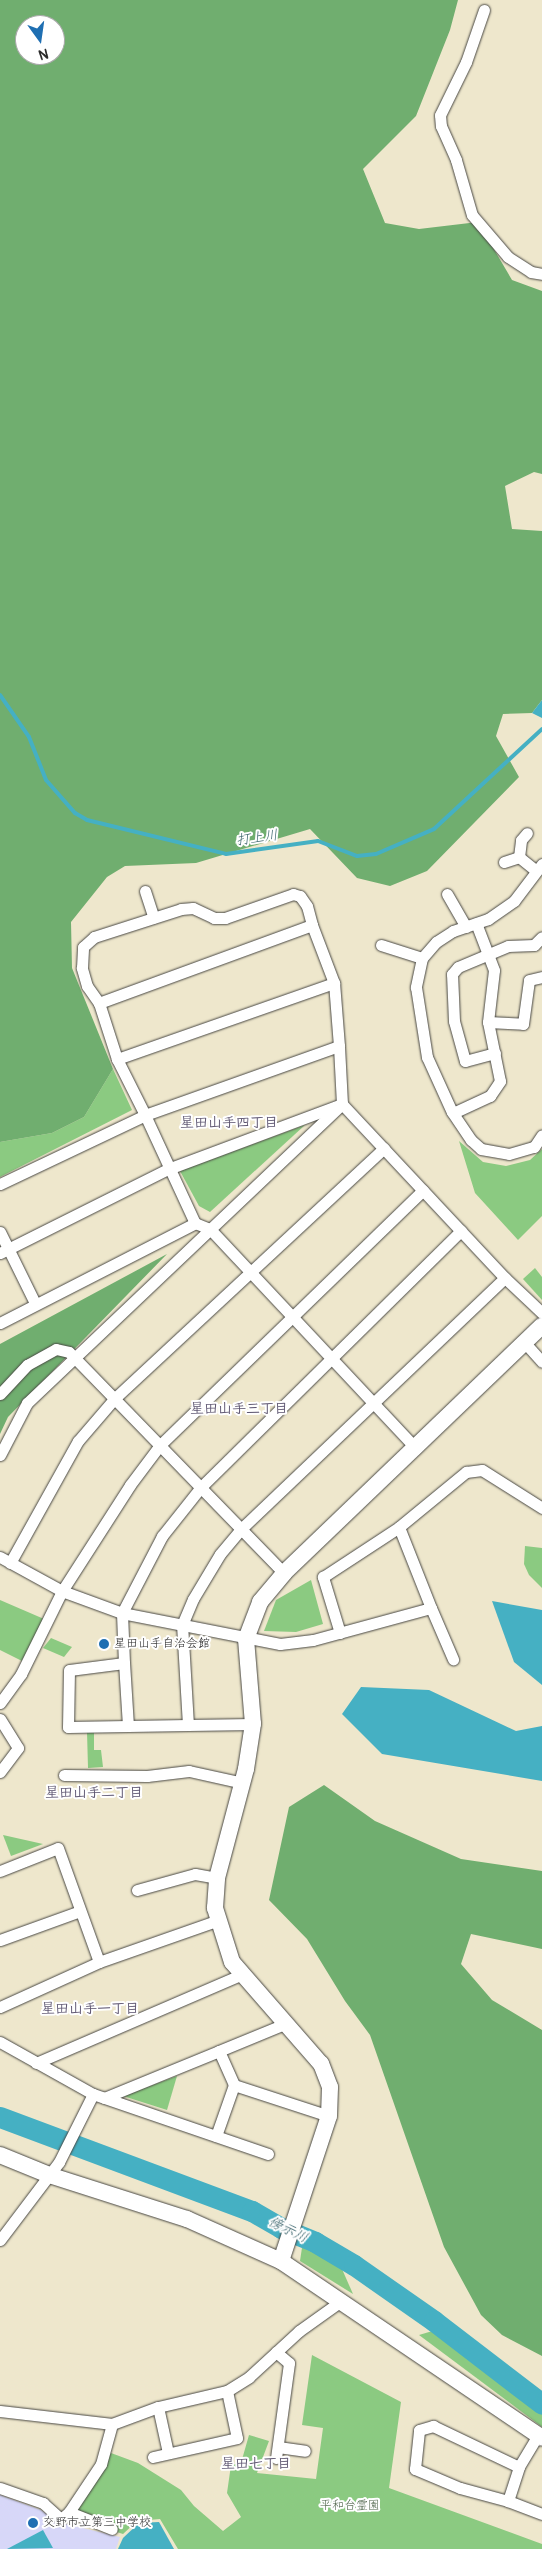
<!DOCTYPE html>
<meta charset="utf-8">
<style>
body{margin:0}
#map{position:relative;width:542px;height:2549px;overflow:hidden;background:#eee7cc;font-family:Pangolin,"Klee One",sans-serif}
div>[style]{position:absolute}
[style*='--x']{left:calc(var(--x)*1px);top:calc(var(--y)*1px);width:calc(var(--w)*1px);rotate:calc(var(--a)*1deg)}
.built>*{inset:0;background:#d7d7f8}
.green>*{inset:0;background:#8bca81}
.forest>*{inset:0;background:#70ae6f}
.water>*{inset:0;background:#45b0c3}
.stream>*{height:4px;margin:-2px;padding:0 2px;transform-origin:2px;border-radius:2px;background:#45b0c3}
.river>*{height:21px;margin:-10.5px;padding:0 10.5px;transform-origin:10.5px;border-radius:10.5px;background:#45b0c3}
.roads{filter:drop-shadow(0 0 1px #484743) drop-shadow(0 0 1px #484743)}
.street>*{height:11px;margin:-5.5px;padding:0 5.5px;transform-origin:5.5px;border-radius:5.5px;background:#fff}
.secondary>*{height:16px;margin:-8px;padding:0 8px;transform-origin:8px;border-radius:8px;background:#fff}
.dots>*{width:14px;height:14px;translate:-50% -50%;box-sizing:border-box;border:2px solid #fff;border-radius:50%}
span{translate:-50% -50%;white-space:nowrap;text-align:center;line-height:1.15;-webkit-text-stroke:4px #fff;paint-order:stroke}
.poi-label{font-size:12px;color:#2b2b2b}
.left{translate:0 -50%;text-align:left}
.park-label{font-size:12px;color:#4d6349}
.water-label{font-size:14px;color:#356068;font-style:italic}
.neighbourhood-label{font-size:14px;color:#5e5671;font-weight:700}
.north{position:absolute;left:15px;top:15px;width:50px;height:50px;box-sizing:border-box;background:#fff;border:1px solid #aaa;border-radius:50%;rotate:166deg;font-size:14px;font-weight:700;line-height:20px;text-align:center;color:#2b2b2b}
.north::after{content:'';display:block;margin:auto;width:18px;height:22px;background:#1f6fb2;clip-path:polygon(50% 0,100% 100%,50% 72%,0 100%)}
</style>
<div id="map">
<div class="built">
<i style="clip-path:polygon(0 2495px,41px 2510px,58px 2522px,120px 2537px,116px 2549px,0 2549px)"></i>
</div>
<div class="green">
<i style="clip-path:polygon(113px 1069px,132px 1110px,0 1177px,0 1142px,52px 1133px,84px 1117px)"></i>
<i style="clip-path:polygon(305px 1125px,210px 1212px,199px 1206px,180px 1171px)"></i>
<i style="clip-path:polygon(459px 1141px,483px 1162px,506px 1166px,530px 1160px,542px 1149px,542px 1216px,518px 1240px,475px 1193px)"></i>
<i style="clip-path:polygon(535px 1268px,542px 1277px,542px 1300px,523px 1279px)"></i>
<i style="clip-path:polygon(525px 1546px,542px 1548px,542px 1588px,529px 1575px,524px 1564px)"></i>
<i style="clip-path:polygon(311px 1580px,323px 1624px,296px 1632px,264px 1631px,276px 1600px)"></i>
<i style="clip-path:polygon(0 1600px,44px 1619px,22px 1661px,0 1650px)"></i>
<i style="clip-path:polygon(51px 1638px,72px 1647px,64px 1657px,43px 1648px)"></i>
<i style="clip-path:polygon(87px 1732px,94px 1732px,94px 1750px,101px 1750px,103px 1767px,88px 1768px)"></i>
<i style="clip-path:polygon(3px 1835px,43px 1844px,11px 1856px)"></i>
<i style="clip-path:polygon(177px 2076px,167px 2110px,123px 2096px)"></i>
<i style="clip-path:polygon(303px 2241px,338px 2260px,353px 2294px,300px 2261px)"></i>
<i style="clip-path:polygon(439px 2329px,542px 2412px,542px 2427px,419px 2335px)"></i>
<i style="clip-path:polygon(312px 2355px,401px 2402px,389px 2488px,542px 2544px,542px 2549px,178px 2549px,160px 2519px,137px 2521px,123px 2534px,70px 2517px,96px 2481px,111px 2453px,138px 2463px,181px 2490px,194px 2506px,223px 2531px,241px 2517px,227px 2493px,231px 2465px,241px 2463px,249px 2435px,269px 2441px,257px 2473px,316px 2479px,323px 2428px,302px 2425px)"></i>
</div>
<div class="forest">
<i style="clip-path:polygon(evenodd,0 0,458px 0,450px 30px,416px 116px,363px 169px,385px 223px,419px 229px,478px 222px,512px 280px,542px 291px,542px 474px,534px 472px,505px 486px,512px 529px,542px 531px,542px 700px,532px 713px,503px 714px,496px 736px,519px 777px,427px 871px,390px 886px,357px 878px,310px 829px,196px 863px,125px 866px,107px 877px,71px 922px,72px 968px,113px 1069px,84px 1117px,52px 1133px,0 1142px,0 0,25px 25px,55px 25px,55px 55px,25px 55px,25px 25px)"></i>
<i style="clip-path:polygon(167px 1254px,8px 1417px,0 1434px,0 1344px)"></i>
<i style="clip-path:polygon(324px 1785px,375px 1821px,461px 1859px,542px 1871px,542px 1949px,471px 1934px,461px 1964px,492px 2000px,542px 2030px,542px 2356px,502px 2335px,481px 2315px,444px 2247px,370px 2035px,345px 2001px,307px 1939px,269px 1900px,289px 1807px)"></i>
</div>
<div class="water">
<i style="clip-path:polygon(542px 700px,542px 718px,532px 713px)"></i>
<i style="clip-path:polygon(492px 1601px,542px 1610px,542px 1685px,514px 1662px)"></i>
<i style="clip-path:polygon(361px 1687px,429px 1690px,516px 1731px,542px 1726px,542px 1781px,382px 1754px,342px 1714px)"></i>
<i style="clip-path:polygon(159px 2522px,174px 2549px,118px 2549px,123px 2538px,139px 2523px)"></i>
<i style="clip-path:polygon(43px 2530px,53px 2548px,7px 2549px)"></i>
</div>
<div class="stream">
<i style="--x:0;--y:695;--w:51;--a:55.4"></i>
<i style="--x:29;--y:737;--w:46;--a:68.4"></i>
<i style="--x:46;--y:780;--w:44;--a:48.7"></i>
<i style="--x:75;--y:813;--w:14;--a:30"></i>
<i style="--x:87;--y:820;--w:143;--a:13.7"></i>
<i style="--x:226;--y:854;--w:93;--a:-8"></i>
<i style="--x:318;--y:841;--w:42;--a:21"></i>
<i style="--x:357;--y:856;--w:19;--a:-6"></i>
<i style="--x:376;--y:854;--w:63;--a:-23.3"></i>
<i style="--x:434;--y:829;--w:147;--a:-42.8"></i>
</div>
<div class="river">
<i style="--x:0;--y:2117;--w:269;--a:20.5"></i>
<i style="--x:252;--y:2211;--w:34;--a:30"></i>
<i style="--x:281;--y:2228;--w:37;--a:22"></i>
<i style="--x:315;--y:2242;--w:45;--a:30.5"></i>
<i style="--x:354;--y:2265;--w:98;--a:35"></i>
<i style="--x:434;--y:2321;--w:136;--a:37.5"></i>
</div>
<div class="roads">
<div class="street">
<i style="--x:484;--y:10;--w:55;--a:109.1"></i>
<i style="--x:466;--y:62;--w:59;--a:116.1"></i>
<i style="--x:440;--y:115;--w:11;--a:85"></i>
<i style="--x:441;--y:126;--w:37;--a:66"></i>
<i style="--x:456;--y:160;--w:57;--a:73.8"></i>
<i style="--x:472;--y:215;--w:55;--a:49.4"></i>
<i style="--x:508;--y:257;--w:27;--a:33"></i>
<i style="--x:531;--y:272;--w:11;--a:10"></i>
<i style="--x:519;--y:857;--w:17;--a:-83"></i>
<i style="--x:521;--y:840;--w:9;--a:-49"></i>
<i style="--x:504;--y:862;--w:16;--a:-18"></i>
<i style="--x:519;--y:857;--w:22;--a:39"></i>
<i style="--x:542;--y:864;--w:46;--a:127.1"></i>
<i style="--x:514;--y:901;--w:32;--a:145"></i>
<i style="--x:488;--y:919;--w:37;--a:161"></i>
<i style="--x:453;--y:931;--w:20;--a:147"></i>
<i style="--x:436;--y:942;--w:21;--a:131"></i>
<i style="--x:422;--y:958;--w:30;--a:102"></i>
<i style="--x:416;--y:987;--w:71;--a:81.1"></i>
<i style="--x:427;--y:1057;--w:60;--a:65.6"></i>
<i style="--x:452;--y:1112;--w:34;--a:56"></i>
<i style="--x:471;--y:1140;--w:13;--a:42"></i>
<i style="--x:481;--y:1149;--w:28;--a:10"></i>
<i style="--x:509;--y:1154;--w:26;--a:-16"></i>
<i style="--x:534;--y:1147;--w:14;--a:-56"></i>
<i style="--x:145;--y:891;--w:28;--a:72"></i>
<i style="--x:447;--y:894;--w:38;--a:60"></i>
<i style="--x:381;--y:945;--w:43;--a:17.6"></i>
<i style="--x:99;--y:1003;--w:21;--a:-125"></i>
<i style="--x:87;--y:986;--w:19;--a:-106"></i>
<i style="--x:82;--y:968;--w:21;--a:-87"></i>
<i style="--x:83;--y:947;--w:15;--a:-42"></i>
<i style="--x:94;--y:937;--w:91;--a:-17.8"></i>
<i style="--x:181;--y:909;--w:12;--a:-5"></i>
<i style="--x:193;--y:908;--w:23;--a:25"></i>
<i style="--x:214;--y:918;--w:11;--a:0"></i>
<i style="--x:225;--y:918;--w:72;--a:-19.4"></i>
<i style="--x:293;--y:894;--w:7;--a:16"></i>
<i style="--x:300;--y:896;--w:12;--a:55"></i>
<i style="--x:307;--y:906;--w:20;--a:75"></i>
<i style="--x:488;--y:1022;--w:35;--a:3"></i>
<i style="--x:523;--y:1024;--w:44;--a:-82.2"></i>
<i style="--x:529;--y:980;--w:13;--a:-13"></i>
<i style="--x:495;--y:1053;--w:31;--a:165"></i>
<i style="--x:465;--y:1061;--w:41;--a:-105.4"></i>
<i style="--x:454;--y:1021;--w:47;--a:-92.4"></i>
<i style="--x:452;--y:974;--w:9;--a:-49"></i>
<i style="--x:458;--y:967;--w:54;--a:-22.8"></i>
<i style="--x:508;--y:946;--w:26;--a:-2"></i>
<i style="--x:534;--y:945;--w:11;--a:-45"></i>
<i style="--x:117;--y:1059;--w:230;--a:-19.3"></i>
<i style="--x:453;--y:1113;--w:41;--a:-24.7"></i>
<i style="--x:490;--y:1096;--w:18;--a:-56"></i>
<i style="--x:500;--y:1081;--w:60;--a:-101.5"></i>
<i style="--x:488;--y:1022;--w:52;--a:-83.4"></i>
<i style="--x:494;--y:970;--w:50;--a:-111"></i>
<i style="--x:0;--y:1184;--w:161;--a:-25.4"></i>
<i style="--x:145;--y:1115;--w:119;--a:65.2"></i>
<i style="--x:195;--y:1223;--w:16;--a:22"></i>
<i style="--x:210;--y:1229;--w:301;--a:46.8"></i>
<i style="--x:0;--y:1232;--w:79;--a:63.8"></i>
<i style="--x:0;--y:1253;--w:188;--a:-26.6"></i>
<i style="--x:168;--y:1169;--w:186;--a:-20.5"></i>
<i style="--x:342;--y:1104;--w:58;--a:-93"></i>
<i style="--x:339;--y:1046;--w:63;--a:-94.5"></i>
<i style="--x:334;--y:983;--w:62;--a:-110.8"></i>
<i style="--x:312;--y:925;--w:227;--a:159.9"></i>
<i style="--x:99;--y:1003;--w:59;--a:72.2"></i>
<i style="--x:117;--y:1059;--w:63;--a:63.4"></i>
<i style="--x:145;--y:1115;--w:206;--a:-19.6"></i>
<i style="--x:0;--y:1323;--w:219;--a:-27.1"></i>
<i style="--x:525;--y:1343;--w:25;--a:48"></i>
<i style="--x:0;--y:1394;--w:40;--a:-47"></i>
<i style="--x:27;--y:1365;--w:33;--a:-29"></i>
<i style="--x:56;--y:1349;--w:13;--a:13"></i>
<i style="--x:69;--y:1352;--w:308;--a:45.8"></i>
<i style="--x:0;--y:1455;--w:59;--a:-62.6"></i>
<i style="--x:27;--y:1403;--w:434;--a:-43.5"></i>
<i style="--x:342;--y:1104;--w:238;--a:46.9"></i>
<i style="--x:505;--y:1278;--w:51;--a:43.4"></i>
<i style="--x:0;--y:1557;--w:71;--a:28.7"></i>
<i style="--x:62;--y:1591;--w:64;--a:20.1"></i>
<i style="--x:122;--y:1613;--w:161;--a:11.1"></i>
<i style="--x:280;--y:1644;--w:33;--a:-7"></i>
<i style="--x:313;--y:1640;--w:122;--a:-15.2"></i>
<i style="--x:431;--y:1608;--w:87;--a:-111.6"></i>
<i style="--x:399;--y:1527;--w:87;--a:-39.4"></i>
<i style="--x:466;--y:1472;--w:16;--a:-7"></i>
<i style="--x:482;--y:1470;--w:71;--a:32.3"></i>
<i style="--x:10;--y:1563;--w:140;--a:-60.9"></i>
<i style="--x:78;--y:1441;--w:57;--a:-49.3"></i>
<i style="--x:115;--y:1398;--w:367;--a:-42.9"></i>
<i style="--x:431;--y:1608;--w:56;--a:66.7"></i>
<i style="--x:340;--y:1633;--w:59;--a:-106.9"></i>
<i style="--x:323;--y:1577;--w:91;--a:-33.3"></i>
<i style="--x:124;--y:1663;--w:50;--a:-92.3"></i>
<i style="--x:122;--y:1613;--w:87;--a:-62.5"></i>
<i style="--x:162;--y:1536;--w:63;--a:-51.5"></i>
<i style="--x:201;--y:1487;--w:365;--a:-44.6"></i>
<i style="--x:0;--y:1703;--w:36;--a:-54"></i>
<i style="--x:21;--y:1674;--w:93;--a:-63.7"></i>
<i style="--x:62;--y:1591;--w:126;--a:-57.3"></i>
<i style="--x:130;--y:1485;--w:50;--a:-53.1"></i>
<i style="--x:160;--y:1445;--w:366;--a:-44.1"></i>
<i style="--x:0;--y:1719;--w:34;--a:58"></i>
<i style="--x:18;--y:1748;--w:30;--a:127"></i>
<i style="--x:253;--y:1724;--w:65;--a:179.1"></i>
<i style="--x:188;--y:1725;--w:100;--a:-93.4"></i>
<i style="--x:182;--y:1625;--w:28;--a:-67"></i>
<i style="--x:193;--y:1599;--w:52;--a:-59"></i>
<i style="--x:220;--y:1554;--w:33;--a:-50"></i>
<i style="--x:241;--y:1529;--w:364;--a:-43.6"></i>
<i style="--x:128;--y:1726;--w:63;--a:-93.6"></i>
<i style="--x:124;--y:1663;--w:55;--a:172.7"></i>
<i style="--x:69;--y:1670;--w:57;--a:91"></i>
<i style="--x:68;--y:1727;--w:120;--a:-1"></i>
<i style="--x:64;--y:1775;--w:83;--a:0.7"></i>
<i style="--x:147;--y:1776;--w:42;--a:-6.8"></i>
<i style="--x:189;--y:1771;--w:55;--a:12.5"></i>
<i style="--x:0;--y:1871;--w:62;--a:-21.6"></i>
<i style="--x:58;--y:1848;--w:121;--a:70.2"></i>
<i style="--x:99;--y:1962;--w:127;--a:-19.3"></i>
<i style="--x:137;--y:1890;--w:60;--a:-15.4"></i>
<i style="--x:195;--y:1874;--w:22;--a:10"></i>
<i style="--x:0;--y:1940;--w:85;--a:-19.9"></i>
<i style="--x:0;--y:2007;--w:109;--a:-24.4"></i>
<i style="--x:287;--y:2023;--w:74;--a:157.6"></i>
<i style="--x:219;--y:2051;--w:37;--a:66"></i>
<i style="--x:234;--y:2085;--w:100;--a:18.1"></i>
<i style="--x:0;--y:2042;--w:107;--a:29.2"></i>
<i style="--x:93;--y:2094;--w:185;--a:18.9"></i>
<i style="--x:36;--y:2063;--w:225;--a:-23.3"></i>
<i style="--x:104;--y:2098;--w:124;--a:-22.2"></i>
<i style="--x:216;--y:2136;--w:54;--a:-70.6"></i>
<i style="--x:0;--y:2240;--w:98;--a:-52.9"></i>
<i style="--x:59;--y:2162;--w:76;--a:-63.4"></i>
<i style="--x:158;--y:2407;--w:47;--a:77.7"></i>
<i style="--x:0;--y:2411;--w:113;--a:6.6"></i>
<i style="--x:112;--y:2424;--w:49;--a:-20.3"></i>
<i style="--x:158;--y:2407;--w:71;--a:-13.1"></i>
<i style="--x:227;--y:2391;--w:26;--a:-32"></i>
<i style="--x:249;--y:2377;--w:68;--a:-42.6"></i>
<i style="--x:299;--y:2331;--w:52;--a:-35.5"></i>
<i style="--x:538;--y:2435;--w:37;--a:121"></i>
<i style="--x:519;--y:2467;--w:36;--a:108"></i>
<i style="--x:508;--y:2501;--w:36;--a:21"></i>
<i style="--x:278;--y:2447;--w:27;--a:8"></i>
<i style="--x:153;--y:2457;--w:86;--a:-12.7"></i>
<i style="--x:237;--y:2438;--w:48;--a:-102"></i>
<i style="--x:276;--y:2458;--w:96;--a:-82.2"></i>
<i style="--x:289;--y:2363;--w:17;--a:-140"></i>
<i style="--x:0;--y:2488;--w:46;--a:19.2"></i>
<i style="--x:43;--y:2503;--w:24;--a:42"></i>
<i style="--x:61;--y:2519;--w:11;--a:-41"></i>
<i style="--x:69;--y:2512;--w:46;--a:21.6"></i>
<i style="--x:508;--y:2501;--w:50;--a:-164.8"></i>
<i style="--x:460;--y:2488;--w:49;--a:-157.1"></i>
<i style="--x:415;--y:2469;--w:39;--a:-84"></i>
<i style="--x:419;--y:2430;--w:15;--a:-16"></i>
<i style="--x:433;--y:2426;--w:95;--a:25.5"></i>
<i style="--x:69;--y:2512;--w:58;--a:-56.3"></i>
<i style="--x:101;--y:2464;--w:41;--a:-74.6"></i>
</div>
<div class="secondary">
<i style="--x:0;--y:2155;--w:53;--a:22.2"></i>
<i style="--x:49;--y:2175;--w:145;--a:17.7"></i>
<i style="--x:187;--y:2219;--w:103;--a:24.1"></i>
<i style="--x:281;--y:2261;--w:315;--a:34.1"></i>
<i style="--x:281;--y:2261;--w:153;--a:-71.7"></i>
<i style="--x:329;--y:2116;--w:29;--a:-88"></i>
<i style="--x:330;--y:2087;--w:25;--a:-111"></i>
<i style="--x:321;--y:2064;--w:135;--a:-131.1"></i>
<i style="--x:232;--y:1962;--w:57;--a:-107.5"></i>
<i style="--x:215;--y:1908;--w:30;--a:-86"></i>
<i style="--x:217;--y:1878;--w:113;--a:-75.1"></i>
<i style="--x:246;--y:1769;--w:46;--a:-81.2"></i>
<i style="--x:253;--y:1724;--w:85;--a:-94.7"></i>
<i style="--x:246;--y:1639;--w:40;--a:-69"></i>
<i style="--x:260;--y:1602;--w:38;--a:-50"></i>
<i style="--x:284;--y:1573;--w:357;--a:-43.8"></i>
</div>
</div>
<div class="dots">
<i style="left:104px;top:1644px;background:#1f6fb2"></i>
<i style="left:33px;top:2523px;background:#1f6fb2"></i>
</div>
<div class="poi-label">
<span class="left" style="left:114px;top:1644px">星田山手自治会館</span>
<span class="left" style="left:43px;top:2523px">交野市立第三中学校</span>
</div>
<div class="park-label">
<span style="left:350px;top:2506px">平和台霊園</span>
</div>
<div class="water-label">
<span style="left:257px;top:838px;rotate:-8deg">打上川</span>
<span style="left:288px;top:2230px;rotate:26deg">傍示川</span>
</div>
<div class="neighbourhood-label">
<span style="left:229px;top:1123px">星田山手四丁目</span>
<span style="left:239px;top:1409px">星田山手三丁目</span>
<span style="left:94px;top:1793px">星田山手二丁目</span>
<span style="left:90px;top:2009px">星田山手一丁目</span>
<span style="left:256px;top:2464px">星田七丁目</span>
</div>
<div class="north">N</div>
</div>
